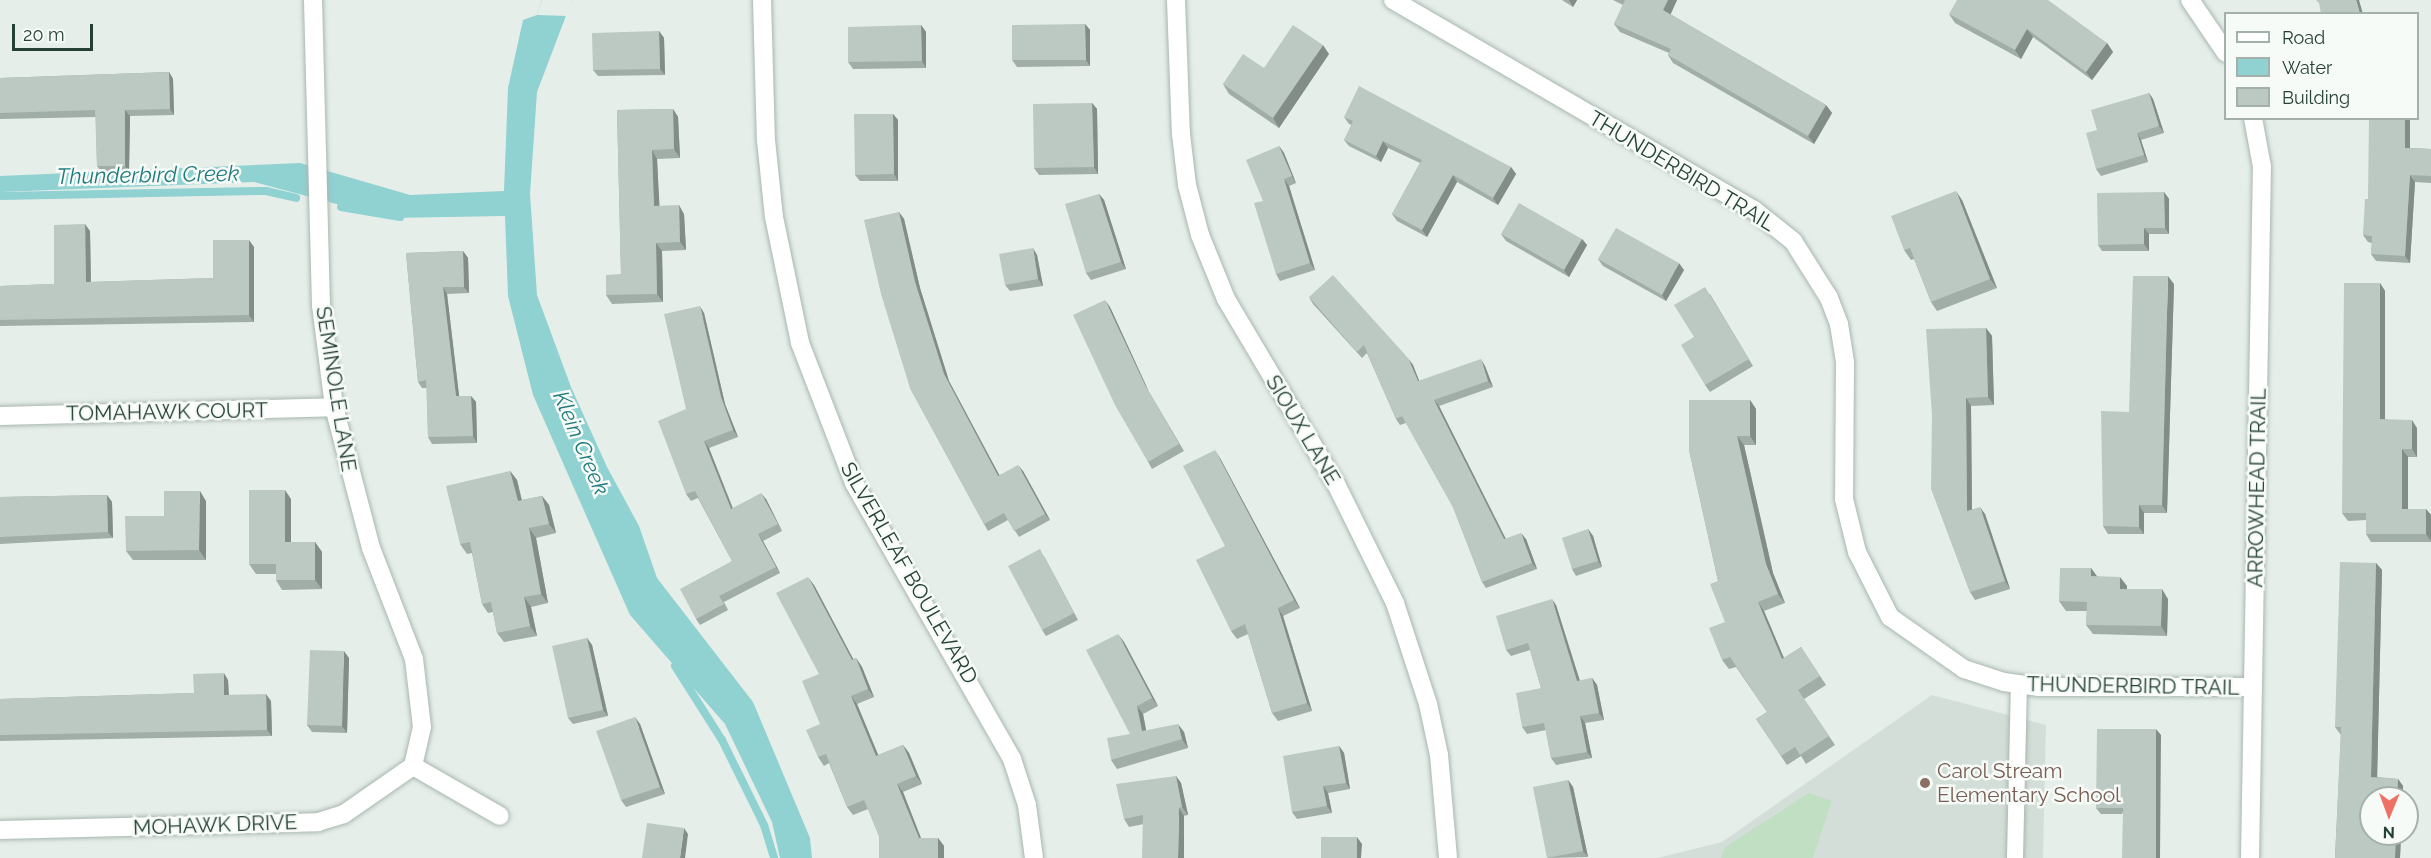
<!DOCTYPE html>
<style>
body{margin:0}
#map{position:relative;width:2431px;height:858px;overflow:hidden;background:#e6eee9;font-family:Raleway,sans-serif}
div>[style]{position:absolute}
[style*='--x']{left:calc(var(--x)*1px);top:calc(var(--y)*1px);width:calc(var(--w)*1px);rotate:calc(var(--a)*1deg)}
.built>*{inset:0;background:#d4ded8}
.green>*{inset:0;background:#c0dfc3}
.water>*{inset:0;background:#90d1d2}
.pier>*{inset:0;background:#e6eee9}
.stream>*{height:8px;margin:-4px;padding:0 4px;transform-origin:4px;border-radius:4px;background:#90d1d2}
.roads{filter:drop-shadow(0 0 2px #a8b7af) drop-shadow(0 0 2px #a8b7af)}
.service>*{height:16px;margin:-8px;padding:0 8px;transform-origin:8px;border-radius:8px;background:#fff}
.minor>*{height:18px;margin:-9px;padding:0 9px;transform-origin:9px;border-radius:9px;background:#fff}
.wall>*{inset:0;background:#a1ada7}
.shaded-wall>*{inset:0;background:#838d88}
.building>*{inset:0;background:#bbc9c2}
.dots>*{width:16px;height:16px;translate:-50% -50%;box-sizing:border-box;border:3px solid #f7fbf8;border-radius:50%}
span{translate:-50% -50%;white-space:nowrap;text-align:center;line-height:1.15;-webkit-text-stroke:5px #f7fbf8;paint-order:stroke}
.street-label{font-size:21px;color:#254135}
.education-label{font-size:21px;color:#785e54}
.left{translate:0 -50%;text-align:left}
.water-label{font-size:22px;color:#1f7a7c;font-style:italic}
.legend{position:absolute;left:2224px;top:12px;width:195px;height:108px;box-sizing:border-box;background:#f7fbf8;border:2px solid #a3b1aa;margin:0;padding:8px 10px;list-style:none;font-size:18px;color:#254135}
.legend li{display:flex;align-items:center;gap:12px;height:30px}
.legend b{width:30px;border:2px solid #a3b1aa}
.north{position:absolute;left:2359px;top:786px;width:60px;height:60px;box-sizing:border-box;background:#f7fbf8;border:2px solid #a3b1aa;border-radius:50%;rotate:181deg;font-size:16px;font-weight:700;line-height:24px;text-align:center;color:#254135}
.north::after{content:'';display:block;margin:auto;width:21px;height:27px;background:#ef7163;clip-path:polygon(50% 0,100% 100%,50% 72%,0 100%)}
.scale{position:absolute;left:12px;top:24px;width:81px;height:27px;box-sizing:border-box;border:3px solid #254135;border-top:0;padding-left:8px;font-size:18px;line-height:21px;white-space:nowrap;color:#254135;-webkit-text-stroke:4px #f7fbf8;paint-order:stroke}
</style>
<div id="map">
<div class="built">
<i style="clip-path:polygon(1932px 695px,2046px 725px,2043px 858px,1657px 858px,1722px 842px)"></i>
</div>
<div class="green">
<i style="clip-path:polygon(1809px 793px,1832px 801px,1813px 858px,1721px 858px,1725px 847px)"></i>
</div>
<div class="water">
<i style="clip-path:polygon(542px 0,572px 0,537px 92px,530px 194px,537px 295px,571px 387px,607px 467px,639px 526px,657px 578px,753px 702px,810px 838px,812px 858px,780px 858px,772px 822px,725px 724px,630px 615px,533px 395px,508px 296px,505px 216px,389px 218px,254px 182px,0 192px,0 176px,300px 163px,410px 195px,504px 191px,508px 88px,523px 20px,537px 15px)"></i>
</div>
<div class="pier">
<i style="clip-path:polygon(542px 0,572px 0,567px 16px,537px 15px)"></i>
</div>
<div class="stream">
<i style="--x:0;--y:196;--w:266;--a:-1.1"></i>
<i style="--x:266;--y:191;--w:31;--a:13"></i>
<i style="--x:341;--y:207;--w:60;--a:9.6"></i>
<i style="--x:675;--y:666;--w:88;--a:57.6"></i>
<i style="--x:722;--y:740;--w:95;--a:63.7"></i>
<i style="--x:764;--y:825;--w:34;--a:73"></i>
</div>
<div class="roads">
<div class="service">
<i style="--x:2015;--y:858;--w:174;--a:-88.7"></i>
</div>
<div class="minor">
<i style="--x:313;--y:0;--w:305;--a:88.5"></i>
<i style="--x:321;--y:305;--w:103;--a:82.7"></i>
<i style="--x:334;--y:407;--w:146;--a:75.3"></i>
<i style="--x:371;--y:548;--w:119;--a:68.8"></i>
<i style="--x:414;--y:659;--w:68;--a:83.3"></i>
<i style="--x:422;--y:727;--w:40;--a:103"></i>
<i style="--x:762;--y:0;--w:140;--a:88.4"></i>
<i style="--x:766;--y:140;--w:77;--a:84.1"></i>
<i style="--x:774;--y:217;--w:129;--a:78.3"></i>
<i style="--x:800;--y:343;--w:150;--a:68.9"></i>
<i style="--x:854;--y:483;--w:318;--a:60.2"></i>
<i style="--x:1012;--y:759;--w:48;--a:71.9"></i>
<i style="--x:1027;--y:805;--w:53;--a:82.5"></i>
<i style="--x:1176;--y:0;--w:134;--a:87.9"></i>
<i style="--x:1181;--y:134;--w:51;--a:83.3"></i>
<i style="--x:1187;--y:185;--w:52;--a:75.4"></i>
<i style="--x:1200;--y:235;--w:69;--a:67.9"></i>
<i style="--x:1226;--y:299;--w:215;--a:59.3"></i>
<i style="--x:1336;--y:484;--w:133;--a:63.6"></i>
<i style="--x:1395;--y:603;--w:106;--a:71.9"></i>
<i style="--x:1428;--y:704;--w:52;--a:77.8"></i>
<i style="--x:1439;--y:755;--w:103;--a:85"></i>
<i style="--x:1393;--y:0;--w:418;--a:30.2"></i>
<i style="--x:1754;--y:210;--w:50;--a:38.5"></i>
<i style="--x:1793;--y:241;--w:67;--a:57.7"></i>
<i style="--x:1829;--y:298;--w:28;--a:69"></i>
<i style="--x:1839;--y:324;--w:39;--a:81"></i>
<i style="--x:1845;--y:363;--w:136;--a:90.4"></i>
<i style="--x:1844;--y:499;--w:55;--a:76.2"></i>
<i style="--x:1857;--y:552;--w:73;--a:63.1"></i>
<i style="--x:1890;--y:617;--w:90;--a:35.1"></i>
<i style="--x:1964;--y:669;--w:42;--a:18"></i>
<i style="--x:2004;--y:682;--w:34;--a:8"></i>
<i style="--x:2038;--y:687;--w:215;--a:0"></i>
<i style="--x:2190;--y:0;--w:64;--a:55.8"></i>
<i style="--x:0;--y:416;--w:334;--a:-1.5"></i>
<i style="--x:413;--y:766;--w:100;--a:29.9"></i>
<i style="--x:0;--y:830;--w:318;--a:-1.4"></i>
<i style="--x:318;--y:822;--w:27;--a:-17"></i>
<i style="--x:344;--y:814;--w:84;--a:-34.8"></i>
<i style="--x:2250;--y:858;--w:691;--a:-89.01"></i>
<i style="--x:2262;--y:167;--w:50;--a:-100.4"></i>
</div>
</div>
<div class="wall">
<i style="clip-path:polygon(1562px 0,1577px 0,1573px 7px)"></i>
<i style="clip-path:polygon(1613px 0,1677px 0,1670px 14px,1826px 105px,1832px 113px,1814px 144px,1673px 63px,1668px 55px,1669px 53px,1620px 32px,1614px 24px,1623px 5px)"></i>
<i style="clip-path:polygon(1949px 14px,2107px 43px,2113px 52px,2092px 80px,2033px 37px,2021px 59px,1955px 23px)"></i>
<i style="clip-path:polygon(1085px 24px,1090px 30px,1090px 66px,1017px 67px,1012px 60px)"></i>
<i style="clip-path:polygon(921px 25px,926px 32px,926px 68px,853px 69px,848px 62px)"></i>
<i style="clip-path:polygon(659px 31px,664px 38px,665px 75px,598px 76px,593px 70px)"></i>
<i style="clip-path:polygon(1329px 54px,1279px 128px,1229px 94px,1223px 84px,1264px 68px)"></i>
<i style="clip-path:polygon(169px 72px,173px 79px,174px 115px,130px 116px,129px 172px,101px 172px,97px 166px,96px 117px,0 119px,0 78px)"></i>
<i style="clip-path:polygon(2149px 93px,2153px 99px,2164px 133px,2141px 140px,2148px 162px,2101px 176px,2096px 169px,2097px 130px)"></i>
<i style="clip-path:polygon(1092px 103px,1097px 109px,1098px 174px,1039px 175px,1034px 168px)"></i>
<i style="clip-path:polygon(673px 109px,678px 117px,680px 158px,657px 159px,659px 206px,684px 214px,686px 250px,662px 251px,663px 302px,612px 304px,606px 295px,621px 274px,617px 110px)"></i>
<i style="clip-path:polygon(893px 114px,898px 120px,898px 181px,860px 181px,855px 175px)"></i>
<i style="clip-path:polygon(1344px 117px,1511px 167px,1516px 174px,1498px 205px,1457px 182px,1427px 237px,1397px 221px,1392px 214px,1420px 163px,1388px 148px,1381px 162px,1349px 146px,1344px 140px,1352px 125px,1349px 124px)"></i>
<i style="clip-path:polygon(2410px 118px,2410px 148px,2431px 149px,2431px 183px,2415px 182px,2410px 263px,2376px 261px,2371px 254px,2372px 243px,2368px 242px,2363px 235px,2368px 199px)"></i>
<i style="clip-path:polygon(1279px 146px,1284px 153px,1296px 183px,1289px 186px,1315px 270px,1280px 281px,1276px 274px,1263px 201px)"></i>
<i style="clip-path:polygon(2164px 192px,2169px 199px,2169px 234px,2149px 234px,2149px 251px,2102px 251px,2098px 245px)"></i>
<i style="clip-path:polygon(1099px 194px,1104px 200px,1126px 269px,1091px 280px,1086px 273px)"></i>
<i style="clip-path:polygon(1962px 200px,1997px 288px,1937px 311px,1931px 302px,1914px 259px,1911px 260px,1904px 250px)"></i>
<i style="clip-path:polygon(899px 212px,904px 219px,920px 288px,949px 381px,999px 475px,1023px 471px,1050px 520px,1019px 537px,1008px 520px,988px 531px,984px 524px,910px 388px)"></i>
<i style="clip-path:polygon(90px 231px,91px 282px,213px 278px,254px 247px,254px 322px,0 326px,0 286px,54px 284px)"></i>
<i style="clip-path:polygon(1501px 234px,1582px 239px,1587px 245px,1569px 277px,1506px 241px)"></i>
<i style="clip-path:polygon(463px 251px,468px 258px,469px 293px,447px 294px,459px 396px,471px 396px,476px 402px,477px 443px,432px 444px,428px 437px,427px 388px,422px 388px,418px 382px,406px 253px)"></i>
<i style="clip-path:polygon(1037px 255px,1043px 286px,1010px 291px,1005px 285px)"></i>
<i style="clip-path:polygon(1598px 259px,1684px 270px,1666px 301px,1603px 266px)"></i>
<i style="clip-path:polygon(2380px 283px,2385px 291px,2385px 419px,2417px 428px,2417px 457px,2408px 457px,2408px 509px,2426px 509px,2431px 515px,2431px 542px,2371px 542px,2366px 534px,2366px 520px,2348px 521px,2342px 513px)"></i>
<i style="clip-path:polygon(2174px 284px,2167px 513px,2144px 513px,2144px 534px,2108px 534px,2103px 526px)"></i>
<i style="clip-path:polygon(1710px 294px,1753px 366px,1710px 392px,1705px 385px)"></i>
<i style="clip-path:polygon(1309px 297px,1413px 365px,1419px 381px,1485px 366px,1493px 387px,1439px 406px,1505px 539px,1526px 539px,1537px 569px,1486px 588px,1482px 582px,1453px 507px,1406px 423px,1400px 425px,1396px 419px,1367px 353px,1362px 358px,1313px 304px)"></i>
<i style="clip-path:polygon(1110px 307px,1149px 392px,1184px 451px,1152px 469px,1148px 462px)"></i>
<i style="clip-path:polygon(704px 313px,725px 404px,738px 437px,709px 448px,733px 508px,766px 499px,782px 531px,763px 541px,780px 573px,724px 602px,728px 610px,700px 625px,696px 619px,732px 561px,698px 498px,691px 501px,686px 494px,686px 409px)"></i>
<i style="clip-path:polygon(1986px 328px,1992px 336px,1994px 405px,1971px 406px,1972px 509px,1985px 514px,2010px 589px,1975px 600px,1970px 592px,1931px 488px)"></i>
<i style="clip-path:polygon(1750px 400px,1756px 409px,1756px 445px,1744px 445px,1773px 573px,1785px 603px,1764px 611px,1784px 658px,1801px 647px,1826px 685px,1804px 699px,1835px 745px,1806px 764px,1801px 756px,1787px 765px,1756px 719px,1767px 712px,1736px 667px,1729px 669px,1722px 660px,1725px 622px,1718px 581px,1689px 450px)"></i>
<i style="clip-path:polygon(1220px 458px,1300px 608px,1283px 616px,1312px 711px,1278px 721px,1272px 713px,1248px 634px,1237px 639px,1231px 631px,1225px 546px)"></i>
<i style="clip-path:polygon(510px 471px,517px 480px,522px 500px,542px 496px,549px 505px,556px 533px,536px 538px,548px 603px,531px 607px,537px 636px,504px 642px,497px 633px,493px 612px,488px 613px,482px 604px,472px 553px,467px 554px,460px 544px)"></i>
<i style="clip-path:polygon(107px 495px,112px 502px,113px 538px,0 544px,0 497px)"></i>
<i style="clip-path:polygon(291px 499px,291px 542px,315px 542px,322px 552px,322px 589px,282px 590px,276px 580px,276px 574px,256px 574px,249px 564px)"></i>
<i style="clip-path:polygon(206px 501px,206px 560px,133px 560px,126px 551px,164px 516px)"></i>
<i style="clip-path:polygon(1588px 529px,1593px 536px,1602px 567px,1576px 576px,1572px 569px)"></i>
<i style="clip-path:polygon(1044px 556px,1078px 620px,1046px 636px,1042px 630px)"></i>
<i style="clip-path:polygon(2376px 563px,2382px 570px,2377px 777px,2398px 779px,2403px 786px,2371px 834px,2401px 834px,2400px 858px,2335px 858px,2341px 735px,2335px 727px)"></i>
<i style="clip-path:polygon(2091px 568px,2097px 576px,2127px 586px,2127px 589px,2168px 599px,2167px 636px,2093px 634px,2086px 625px,2087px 611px,2066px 611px,2059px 601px)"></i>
<i style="clip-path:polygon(814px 585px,853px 659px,856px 658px,862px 667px,874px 697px,857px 704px,878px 755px,903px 745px,909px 753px,922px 784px,903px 792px,921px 838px,938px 838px,944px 846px,944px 858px,879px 858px,879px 836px,868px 809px,853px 815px,847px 807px,829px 763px,824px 766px,818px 757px,820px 724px,819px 674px)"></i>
<i style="clip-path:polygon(1556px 605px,1580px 681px,1592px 678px,1597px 685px,1604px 720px,1585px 723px,1592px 758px,1556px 765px,1551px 758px,1546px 730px,1527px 734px,1522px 727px,1541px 688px,1530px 650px,1511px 656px,1506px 650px)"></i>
<i style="clip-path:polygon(587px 638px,592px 645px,608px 716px,573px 724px,568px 718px)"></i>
<i style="clip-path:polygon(1124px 642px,1158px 706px,1143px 714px,1146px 731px,1184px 732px,1188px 748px,1117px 769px,1111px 760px,1130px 734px)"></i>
<i style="clip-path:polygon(349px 658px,347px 733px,312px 732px,307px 725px)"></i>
<i style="clip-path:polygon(228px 680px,229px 695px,271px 701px,272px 736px,0 741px,0 699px,194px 693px)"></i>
<i style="clip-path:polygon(640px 724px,665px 794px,626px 807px,621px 800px)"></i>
<i style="clip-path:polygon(2161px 735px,2122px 814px,2101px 814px,2096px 808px)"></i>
<i style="clip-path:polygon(1339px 746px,1344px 753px,1350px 789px,1328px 793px,1332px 813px,1297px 819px,1292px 812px)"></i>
<i style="clip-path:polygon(1176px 776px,1181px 783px,1188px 815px,1129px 827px,1124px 819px)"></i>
<i style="clip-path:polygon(1568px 780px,1573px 787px,1588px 857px,1548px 858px)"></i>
</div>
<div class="shaded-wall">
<i style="clip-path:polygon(1569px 0,1577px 0,1573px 7px)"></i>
<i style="clip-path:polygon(1668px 0,1677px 0,1669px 18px,1663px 10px)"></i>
<i style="clip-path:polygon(2356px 0,2359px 0,2363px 14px,2360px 14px)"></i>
<i style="clip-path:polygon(1085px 24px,1090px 30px,1090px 66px,1086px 60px)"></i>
<i style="clip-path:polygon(921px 25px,926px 32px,926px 68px,922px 61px)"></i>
<i style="clip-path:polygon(2027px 29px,2033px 37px,2021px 59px,2015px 50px)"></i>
<i style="clip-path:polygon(659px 31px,664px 38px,665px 75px,660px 69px)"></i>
<i style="clip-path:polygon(2107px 43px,2113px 52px,2092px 80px,2086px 72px)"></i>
<i style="clip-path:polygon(1323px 45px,1329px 54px,1279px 128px,1273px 118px)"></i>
<i style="clip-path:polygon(169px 72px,173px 79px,174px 115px,170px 109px)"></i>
<i style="clip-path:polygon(2149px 93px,2153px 99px,2164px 133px,2159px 126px)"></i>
<i style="clip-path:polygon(1092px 103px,1097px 109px,1098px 174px,1094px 167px)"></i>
<i style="clip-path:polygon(1826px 105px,1832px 113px,1814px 144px,1808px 136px)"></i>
<i style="clip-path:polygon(673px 109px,678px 117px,680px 158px,674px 149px)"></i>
<i style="clip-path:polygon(125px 110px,130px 116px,129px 172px,125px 166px)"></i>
<i style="clip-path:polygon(893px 114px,898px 120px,898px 181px,894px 174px)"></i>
<i style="clip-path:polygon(2405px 118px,2410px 118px,2410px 155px,2405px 148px)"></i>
<i style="clip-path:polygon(2137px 133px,2141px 140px,2148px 162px,2144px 155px)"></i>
<i style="clip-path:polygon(1383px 141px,1388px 148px,1381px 162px,1376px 156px)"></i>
<i style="clip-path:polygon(1279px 146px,1284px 153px,1296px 183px,1292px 176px)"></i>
<i style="clip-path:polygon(652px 150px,657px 159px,660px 215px,654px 206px)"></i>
<i style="clip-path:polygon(1511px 167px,1516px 174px,1498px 205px,1493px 198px)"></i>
<i style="clip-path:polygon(1453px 175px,1457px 182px,1427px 237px,1422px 230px)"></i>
<i style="clip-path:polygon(2410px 175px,2415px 182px,2410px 263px,2405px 256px)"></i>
<i style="clip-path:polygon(1284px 179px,1289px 186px,1315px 270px,1310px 263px)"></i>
<i style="clip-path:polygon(1956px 191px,1962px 200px,1997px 288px,1990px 279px)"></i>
<i style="clip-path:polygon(2164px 192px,2169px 199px,2169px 234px,2165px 228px)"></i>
<i style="clip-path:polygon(1099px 194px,1104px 200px,1126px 269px,1121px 262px)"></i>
<i style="clip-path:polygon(679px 205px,684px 214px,686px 250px,680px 242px)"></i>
<i style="clip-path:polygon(899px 212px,904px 219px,920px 288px,949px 381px,1003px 482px,998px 476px,944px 374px,915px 282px)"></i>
<i style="clip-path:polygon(85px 224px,90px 231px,91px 289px,86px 282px)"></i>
<i style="clip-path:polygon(2144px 228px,2149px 234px,2149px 251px,2144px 244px)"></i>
<i style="clip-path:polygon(1582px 239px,1587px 245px,1569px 277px,1564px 270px)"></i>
<i style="clip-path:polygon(249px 240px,254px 247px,254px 322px,249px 315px)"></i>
<i style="clip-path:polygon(656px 243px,662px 251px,663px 302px,657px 294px)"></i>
<i style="clip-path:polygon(1033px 248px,1037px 255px,1043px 286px,1038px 279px)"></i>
<i style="clip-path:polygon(463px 251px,468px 258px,469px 293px,464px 287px)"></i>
<i style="clip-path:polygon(1679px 263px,1684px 270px,1666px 301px,1662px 295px)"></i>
<i style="clip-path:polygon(2168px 276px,2174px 284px,2167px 513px,2162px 505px)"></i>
<i style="clip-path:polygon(2380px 283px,2385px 291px,2385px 427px,2380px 419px)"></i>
<i style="clip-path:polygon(443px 287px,447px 294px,460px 403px,456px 396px)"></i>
<i style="clip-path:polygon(1105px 300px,1110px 307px,1149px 392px,1184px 451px,1145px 385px)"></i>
<i style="clip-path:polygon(700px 306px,704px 313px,725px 404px,738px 437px,733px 430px,721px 397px)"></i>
<i style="clip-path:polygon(1986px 328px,1992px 336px,1994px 405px,1988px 397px)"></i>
<i style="clip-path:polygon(1408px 358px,1413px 365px,1422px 388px,1418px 381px)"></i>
<i style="clip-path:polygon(1481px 359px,1485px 366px,1493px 387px,1488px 381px)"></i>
<i style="clip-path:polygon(471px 396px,476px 402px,477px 443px,473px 436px)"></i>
<i style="clip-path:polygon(1966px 398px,1971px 406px,1972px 519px,1967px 511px)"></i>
<i style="clip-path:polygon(1434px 400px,1439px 406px,1509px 545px,1504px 539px)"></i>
<i style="clip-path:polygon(1750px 400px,1756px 409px,1756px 445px,1750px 436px)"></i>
<i style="clip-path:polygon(2412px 420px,2417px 428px,2417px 457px,2412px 449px)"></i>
<i style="clip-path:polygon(1737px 436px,1744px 445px,1773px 573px,1785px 603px,1778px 594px,1766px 564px)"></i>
<i style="clip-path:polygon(704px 441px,709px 448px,735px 515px,731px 509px)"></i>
<i style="clip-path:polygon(2402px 449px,2408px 457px,2408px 516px,2402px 509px)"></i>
<i style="clip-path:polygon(1215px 450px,1220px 458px,1300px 608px,1294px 600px)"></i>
<i style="clip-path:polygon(1018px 465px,1023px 471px,1050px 520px,1045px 514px)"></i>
<i style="clip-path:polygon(510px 471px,517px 480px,524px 511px,518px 501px)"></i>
<i style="clip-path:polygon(285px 490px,291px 499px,291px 552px,285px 542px)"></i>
<i style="clip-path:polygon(200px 491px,206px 501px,206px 560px,199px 550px)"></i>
<i style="clip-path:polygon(761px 493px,766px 499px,782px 531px,778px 524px)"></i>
<i style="clip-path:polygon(107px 495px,112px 502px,113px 538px,108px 532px)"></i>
<i style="clip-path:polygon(542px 496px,549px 505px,556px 533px,549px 524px)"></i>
<i style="clip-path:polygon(2139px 505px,2144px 513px,2144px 534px,2139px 527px)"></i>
<i style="clip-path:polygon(1980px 507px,1985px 514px,2010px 589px,2005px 581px)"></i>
<i style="clip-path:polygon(2426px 509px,2431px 515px,2431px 541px,2426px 534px)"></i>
<i style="clip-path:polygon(529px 528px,536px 538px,548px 603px,541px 594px)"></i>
<i style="clip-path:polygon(1588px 529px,1593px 536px,1602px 567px,1598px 561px)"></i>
<i style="clip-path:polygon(1521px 533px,1526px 539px,1537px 569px,1532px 563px)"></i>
<i style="clip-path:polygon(758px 534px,763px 541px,780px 573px,776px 567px)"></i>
<i style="clip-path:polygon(315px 542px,322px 552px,322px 589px,315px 580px)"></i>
<i style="clip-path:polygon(2376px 563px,2382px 570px,2377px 784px,2371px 777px)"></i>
<i style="clip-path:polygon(2091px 568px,2098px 578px,2091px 576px)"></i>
<i style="clip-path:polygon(808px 577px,814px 585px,858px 668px,852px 660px)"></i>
<i style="clip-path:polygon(2120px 577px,2127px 586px,2126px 598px,2120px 589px)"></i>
<i style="clip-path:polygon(2162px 589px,2168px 599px,2167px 636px,2161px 626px)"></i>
<i style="clip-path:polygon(524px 597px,531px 607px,537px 636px,530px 626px)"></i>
<i style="clip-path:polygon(1552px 599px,1556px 605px,1582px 688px,1577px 681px)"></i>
<i style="clip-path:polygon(1758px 602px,1764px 611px,1788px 668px,1782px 659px)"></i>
<i style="clip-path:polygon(1278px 608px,1283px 616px,1312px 711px,1307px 703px)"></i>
<i style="clip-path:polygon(1118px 634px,1124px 642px,1158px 706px,1152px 698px)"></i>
<i style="clip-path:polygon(587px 638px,592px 645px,608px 716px,603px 710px)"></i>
<i style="clip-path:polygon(344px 651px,349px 658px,347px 733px,342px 726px)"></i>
<i style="clip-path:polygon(856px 658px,862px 667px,874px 697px,868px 689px)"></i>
<i style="clip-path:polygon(224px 673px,228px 680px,229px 702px,224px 695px)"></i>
<i style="clip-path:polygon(1592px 678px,1597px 685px,1604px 720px,1599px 713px)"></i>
<i style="clip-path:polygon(266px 694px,271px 701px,272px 736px,267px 730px)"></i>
<i style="clip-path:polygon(851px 696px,857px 704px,882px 764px,876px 756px)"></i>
<i style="clip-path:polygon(1137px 706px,1143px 714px,1148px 740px,1142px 731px)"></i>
<i style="clip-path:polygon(1580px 716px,1585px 723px,1592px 758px,1587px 752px)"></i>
<i style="clip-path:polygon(635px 717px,640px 724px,665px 794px,660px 787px)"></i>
<i style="clip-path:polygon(1178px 724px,1184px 732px,1188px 748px,1182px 739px)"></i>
<i style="clip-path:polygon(2156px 729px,2161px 735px,2160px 858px,2156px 858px)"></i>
<i style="clip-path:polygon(903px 745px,909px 753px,922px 784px,916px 776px)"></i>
<i style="clip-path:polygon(1339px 746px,1344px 753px,1350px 789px,1346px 783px)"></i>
<i style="clip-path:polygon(1176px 776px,1181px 783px,1188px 815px,1182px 807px)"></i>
<i style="clip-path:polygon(2398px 779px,2403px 786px,2403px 798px,2397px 798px)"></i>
<i style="clip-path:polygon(1568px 780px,1573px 787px,1588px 857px,1583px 851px)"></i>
<i style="clip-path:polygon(897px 784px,903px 792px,924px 846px,919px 838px)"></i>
<i style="clip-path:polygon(1323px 786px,1328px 793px,1332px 813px,1327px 806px)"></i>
<i style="clip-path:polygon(1179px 808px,1184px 816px,1184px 858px,1178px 858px)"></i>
<i style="clip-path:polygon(684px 828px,688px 834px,685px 858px,680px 858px)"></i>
<i style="clip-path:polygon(2396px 834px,2401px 834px,2400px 858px,2395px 858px)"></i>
<i style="clip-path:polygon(1357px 837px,1362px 844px,1361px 858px,1357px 858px)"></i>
<i style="clip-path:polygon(938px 838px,944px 846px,944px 858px,938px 858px)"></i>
</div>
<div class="building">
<i style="clip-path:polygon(1625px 0,1668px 0,1663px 10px,1826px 105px,1808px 136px,1668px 55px,1671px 49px,1614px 24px)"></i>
<i style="clip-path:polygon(1957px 0,2048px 0,2107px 43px,2086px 72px,2027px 29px,2015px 50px,1949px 14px)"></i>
<i style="clip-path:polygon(2316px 0,2356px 0,2360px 14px,2321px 14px,2319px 3px)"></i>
<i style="clip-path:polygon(1085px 24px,1086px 60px,1012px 60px,1012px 25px)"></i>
<i style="clip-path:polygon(921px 25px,922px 61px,848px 62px,848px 27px)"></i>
<i style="clip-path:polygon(1293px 25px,1323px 45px,1273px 118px,1223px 84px,1243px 54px,1264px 68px)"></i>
<i style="clip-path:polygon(659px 31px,660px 69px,593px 70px,592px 33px)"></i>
<i style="clip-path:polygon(169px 72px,170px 109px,125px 110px,125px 166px,97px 166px,95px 110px,0 113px,0 78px)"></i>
<i style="clip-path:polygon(1359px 86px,1511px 167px,1493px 198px,1453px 175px,1422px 230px,1392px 214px,1422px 160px,1383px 141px,1376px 156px,1344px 140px,1353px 121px,1344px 117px)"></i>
<i style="clip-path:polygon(2149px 93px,2159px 126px,2137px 133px,2144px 155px,2096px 169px,2086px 133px,2097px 130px,2091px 110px)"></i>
<i style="clip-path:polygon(1092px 103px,1094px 167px,1034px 168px,1033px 104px)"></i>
<i style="clip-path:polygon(673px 109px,674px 149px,652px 150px,654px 206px,679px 205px,680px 242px,656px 243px,657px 294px,606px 295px,606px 275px,621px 274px,617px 110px)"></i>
<i style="clip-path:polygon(854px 114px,893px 114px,894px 174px,855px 175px)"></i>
<i style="clip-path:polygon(2369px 118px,2405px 118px,2405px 148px,2431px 149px,2431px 176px,2410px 175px,2405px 256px,2371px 254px,2372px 236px,2363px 235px,2365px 199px,2368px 199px)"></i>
<i style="clip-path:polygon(1279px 146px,1292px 176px,1284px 179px,1310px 263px,1276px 274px,1254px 203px,1263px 201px,1246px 160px)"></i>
<i style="clip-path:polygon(1956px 191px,1990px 279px,1931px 302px,1910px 248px,1904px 250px,1891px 216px)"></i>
<i style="clip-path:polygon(2164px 192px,2165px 228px,2144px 228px,2144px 244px,2098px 245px,2097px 193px)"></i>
<i style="clip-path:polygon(1099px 194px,1121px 262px,1086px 273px,1065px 204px)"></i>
<i style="clip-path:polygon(1519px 203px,1582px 239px,1564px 270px,1501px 234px)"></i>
<i style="clip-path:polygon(899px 212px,915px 282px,944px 374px,998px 476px,1018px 465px,1045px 514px,1014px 531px,1004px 513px,984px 524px,910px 388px,881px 294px,864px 220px)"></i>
<i style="clip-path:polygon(85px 224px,86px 282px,213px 278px,213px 240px,249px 240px,249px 315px,0 320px,0 286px,54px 284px,54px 225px)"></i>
<i style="clip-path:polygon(1616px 228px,1679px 263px,1662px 295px,1598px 259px)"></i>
<i style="clip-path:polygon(1033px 248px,1038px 279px,1005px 285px,999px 254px)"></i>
<i style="clip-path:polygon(463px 251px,464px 287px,443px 287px,456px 396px,471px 396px,473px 436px,428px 437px,426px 380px,418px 382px,406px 253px)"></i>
<i style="clip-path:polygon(1333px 275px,1408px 358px,1418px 381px,1481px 359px,1488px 381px,1434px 400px,1504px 539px,1521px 533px,1532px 563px,1482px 582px,1453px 507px,1402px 416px,1396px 419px,1364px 345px,1357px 352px,1309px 297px)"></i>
<i style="clip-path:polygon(2133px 276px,2168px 276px,2162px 505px,2139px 505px,2139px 527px,2103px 526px,2101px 411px,2129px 412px)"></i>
<i style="clip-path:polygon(2344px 283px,2380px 283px,2380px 419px,2412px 420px,2412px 449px,2402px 449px,2402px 509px,2426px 509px,2426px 534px,2366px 534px,2366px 513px,2342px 513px)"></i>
<i style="clip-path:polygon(1705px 287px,1749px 359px,1705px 385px,1681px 345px,1694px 337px,1674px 305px)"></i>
<i style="clip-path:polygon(1105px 300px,1145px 385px,1179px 444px,1148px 462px,1115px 405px,1073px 315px)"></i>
<i style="clip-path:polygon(700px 306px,721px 397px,733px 430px,704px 441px,731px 509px,761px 493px,778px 524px,758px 534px,776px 567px,719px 596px,724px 604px,696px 619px,680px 589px,732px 561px,695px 491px,686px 494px,658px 421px,686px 409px,664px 314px)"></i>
<i style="clip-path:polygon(1986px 328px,1988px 397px,1966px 398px,1967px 511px,1980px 507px,2005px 581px,1970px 592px,1931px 488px,1932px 415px,1926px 329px)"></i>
<i style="clip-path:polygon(1689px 400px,1750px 400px,1750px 436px,1737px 436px,1766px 564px,1778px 594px,1758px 602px,1782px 659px,1801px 647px,1820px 676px,1798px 690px,1829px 736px,1800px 755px,1795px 747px,1781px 756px,1756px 719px,1767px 712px,1730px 657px,1722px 660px,1709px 628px,1725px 622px,1710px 584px,1718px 581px,1689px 450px)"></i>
<i style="clip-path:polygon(1215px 450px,1294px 600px,1278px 608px,1307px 703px,1272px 713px,1245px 624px,1231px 631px,1196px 560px,1225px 546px,1183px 466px)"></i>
<i style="clip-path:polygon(510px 471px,518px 501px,542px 496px,549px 524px,529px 528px,541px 594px,524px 597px,530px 626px,497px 633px,491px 602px,482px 604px,470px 542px,460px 544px,446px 486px)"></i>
<i style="clip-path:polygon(249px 490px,285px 490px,285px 542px,315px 542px,315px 580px,276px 580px,276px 564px,249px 564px)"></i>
<i style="clip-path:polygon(164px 491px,200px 491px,199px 550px,126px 551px,125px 516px,164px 516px)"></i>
<i style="clip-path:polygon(107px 495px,108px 532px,0 537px,0 497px)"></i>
<i style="clip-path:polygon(1588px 529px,1598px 561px,1572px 569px,1562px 538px)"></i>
<i style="clip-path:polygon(1040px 549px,1074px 613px,1042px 630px,1008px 566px)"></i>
<i style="clip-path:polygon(2340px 562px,2376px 563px,2371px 777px,2398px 779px,2397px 798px,2371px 798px,2371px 834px,2396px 834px,2395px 858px,2335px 858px,2341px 727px,2335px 727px)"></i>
<i style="clip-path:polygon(2060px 568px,2091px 568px,2091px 576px,2120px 577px,2120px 589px,2162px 589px,2161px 626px,2086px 625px,2087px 602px,2059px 601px)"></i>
<i style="clip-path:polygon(808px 577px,852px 660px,856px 658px,868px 689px,851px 696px,876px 756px,903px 745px,916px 776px,897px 784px,919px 838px,938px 838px,938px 858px,879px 858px,879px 836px,864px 800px,847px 807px,826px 754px,818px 757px,806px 730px,820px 724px,802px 681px,819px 674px,776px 593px)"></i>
<i style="clip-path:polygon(1552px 599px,1577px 681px,1592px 678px,1599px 713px,1580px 716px,1587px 752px,1551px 758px,1544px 723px,1522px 727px,1516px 693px,1541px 688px,1528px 643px,1506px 650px,1496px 616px)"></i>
<i style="clip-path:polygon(1118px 634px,1152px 698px,1137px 706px,1142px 731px,1178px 724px,1182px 739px,1111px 760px,1107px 738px,1130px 734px,1086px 650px)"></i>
<i style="clip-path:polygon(587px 638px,603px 710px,568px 718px,552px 646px)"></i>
<i style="clip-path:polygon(310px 650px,344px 651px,342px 726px,307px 725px)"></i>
<i style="clip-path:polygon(224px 673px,224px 695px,266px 694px,267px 730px,0 735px,0 699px,194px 693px,193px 674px)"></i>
<i style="clip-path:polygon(635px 717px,660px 787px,621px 800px,596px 731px)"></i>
<i style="clip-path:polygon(2097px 729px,2156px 729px,2156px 858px,2122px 858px,2123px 808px,2096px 808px)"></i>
<i style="clip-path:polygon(1339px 746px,1346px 783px,1323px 786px,1327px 806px,1292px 812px,1283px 756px)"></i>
<i style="clip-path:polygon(1176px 776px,1182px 807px,1179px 808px,1178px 858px,1142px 858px,1143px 815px,1124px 819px,1116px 784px)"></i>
<i style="clip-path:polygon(1568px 780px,1583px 851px,1547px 858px,1533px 787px)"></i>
<i style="clip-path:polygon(647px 823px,684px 828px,680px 858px,642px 858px)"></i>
<i style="clip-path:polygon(1321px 837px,1357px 837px,1357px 858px,1321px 858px)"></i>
</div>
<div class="dots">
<i style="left:1925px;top:783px;background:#8d6e63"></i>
</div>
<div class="street-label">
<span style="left:1682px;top:171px;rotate:31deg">THUNDERBIRD TRAIL</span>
<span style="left:336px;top:389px;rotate:81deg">SEMINOLE LANE</span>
<span style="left:167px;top:412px;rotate:-1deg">TOMAHAWK COURT</span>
<span style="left:1303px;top:430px;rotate:59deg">SIOUX LANE</span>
<span style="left:2257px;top:488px;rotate:-89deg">ARROWHEAD TRAIL</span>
<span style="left:909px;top:573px;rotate:60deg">SILVERLEAF BOULEVARD</span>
<span style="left:2133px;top:686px;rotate:1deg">THUNDERBIRD TRAIL</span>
<span style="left:215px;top:825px;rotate:-2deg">MOHAWK DRIVE</span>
</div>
<div class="education-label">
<span class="left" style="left:1937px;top:783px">Carol Stream<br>Elementary School</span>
</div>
<div class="water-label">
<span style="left:148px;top:175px;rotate:-1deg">Thunderbird Creek</span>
<span style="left:581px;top:443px;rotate:67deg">Klein Creek</span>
</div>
<ul class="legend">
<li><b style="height:8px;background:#fff"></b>Road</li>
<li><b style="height:16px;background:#90d1d2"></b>Water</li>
<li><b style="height:16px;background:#bbc9c2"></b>Building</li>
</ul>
<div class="north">N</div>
<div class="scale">20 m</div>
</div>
